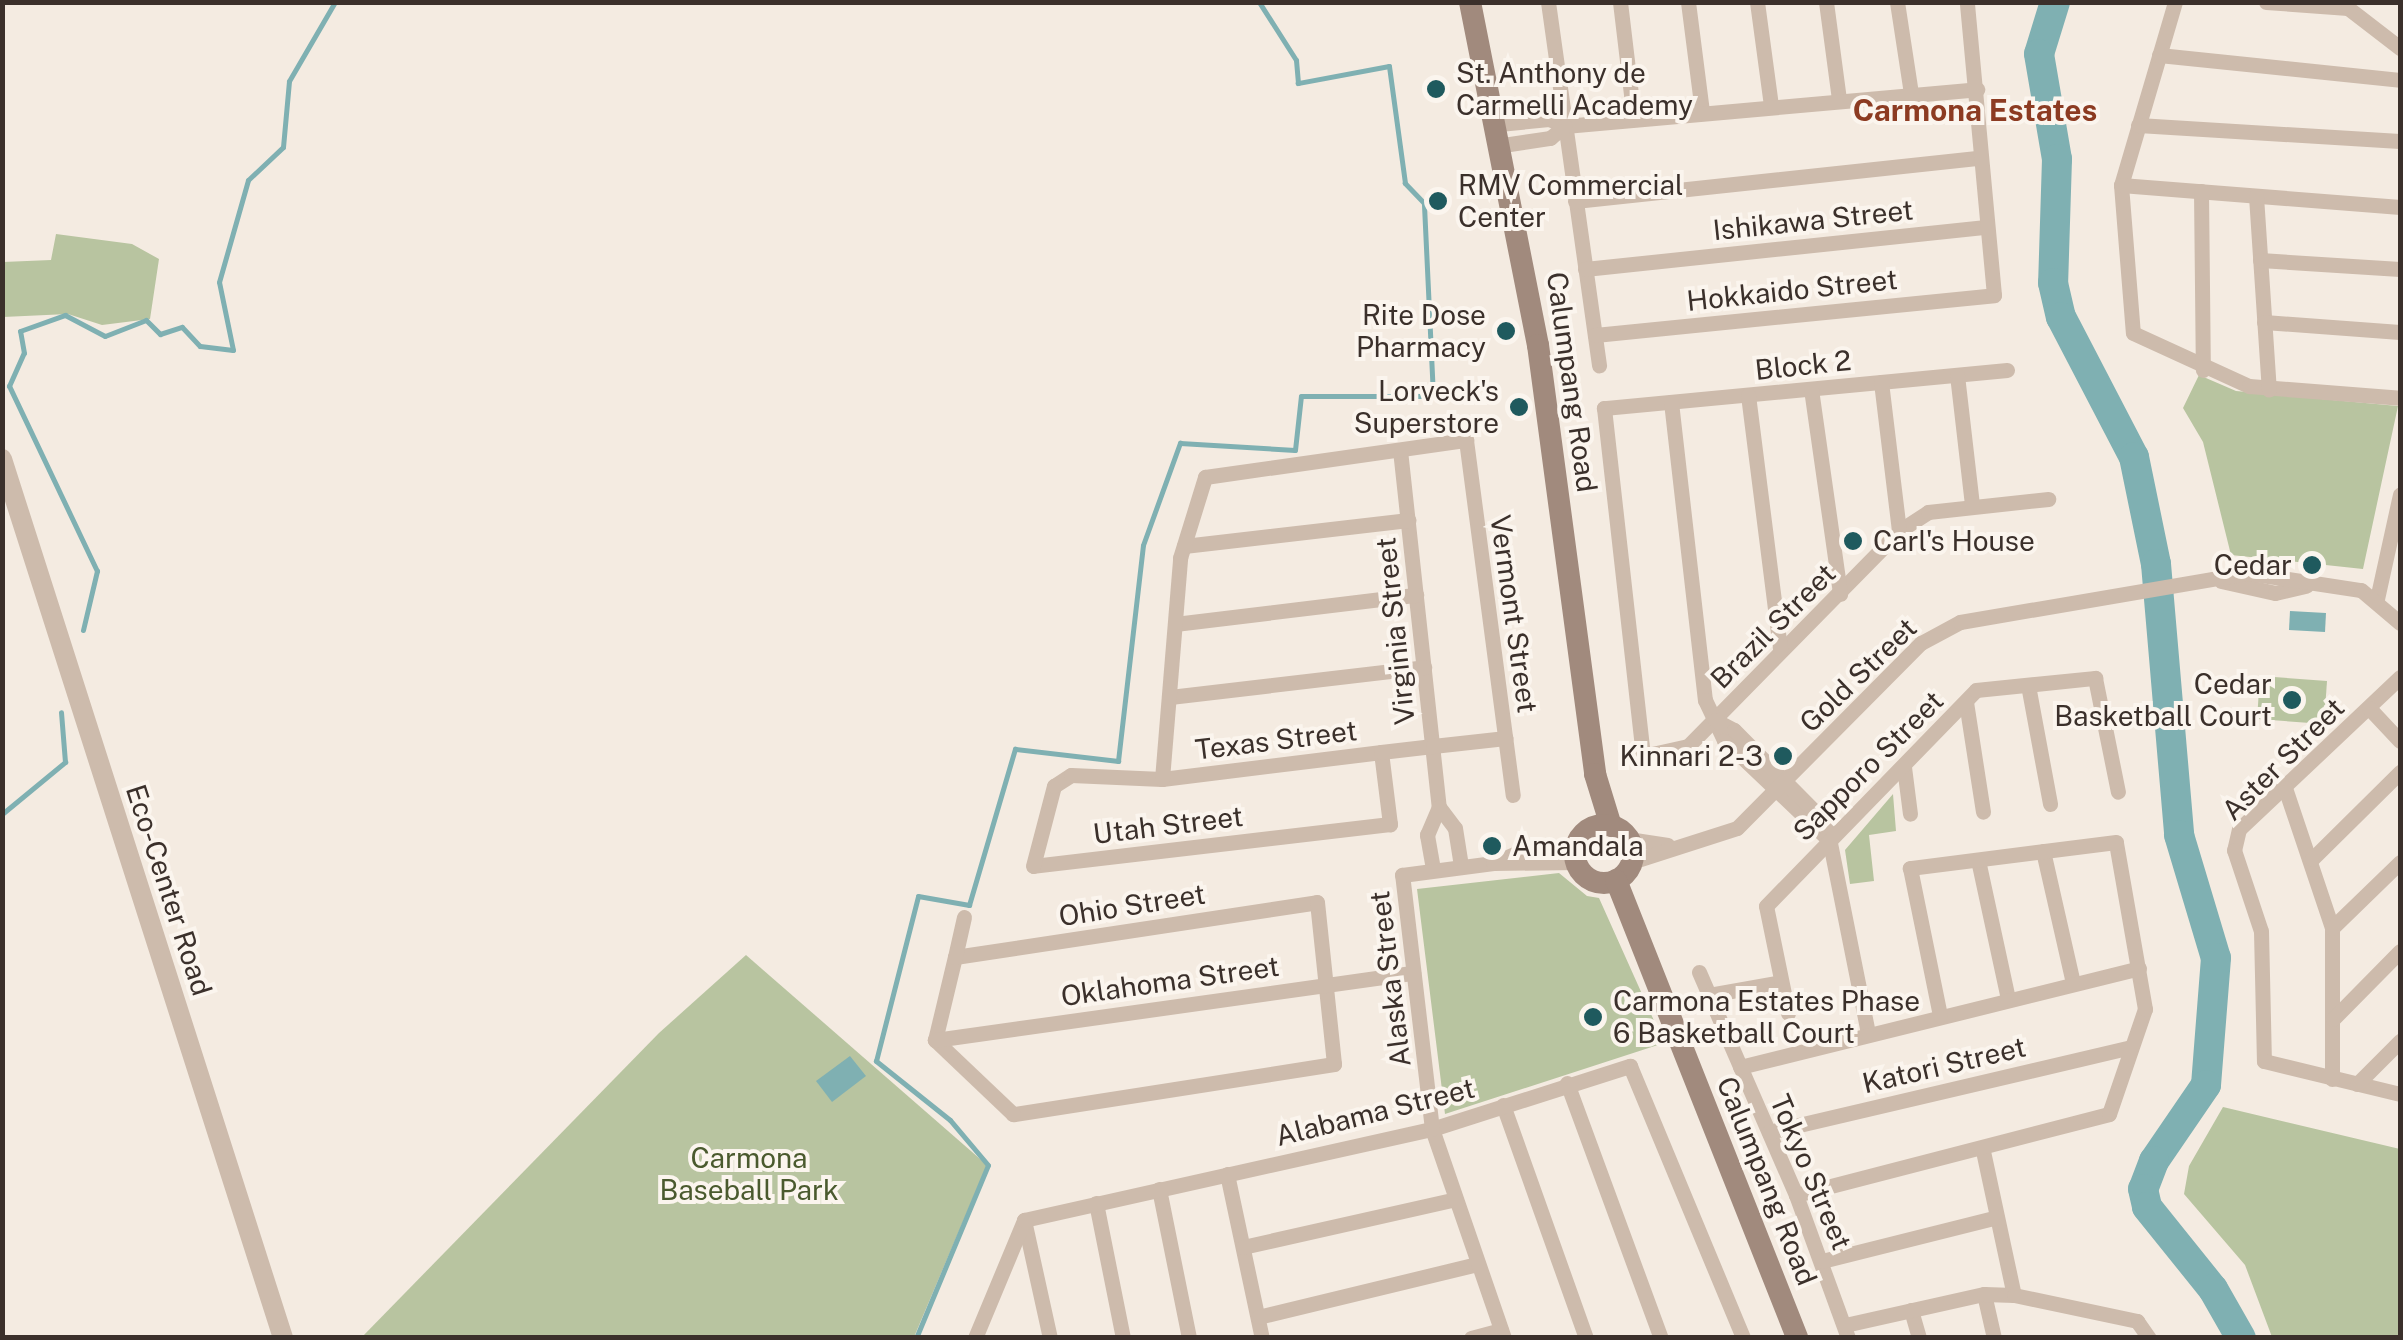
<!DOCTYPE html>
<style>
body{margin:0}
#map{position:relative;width:2403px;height:1340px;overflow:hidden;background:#f4ebe1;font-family:"Public Sans",sans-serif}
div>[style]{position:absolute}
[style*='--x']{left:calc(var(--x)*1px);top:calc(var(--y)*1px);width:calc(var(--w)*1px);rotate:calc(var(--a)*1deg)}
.green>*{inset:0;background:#b8c4a0}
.water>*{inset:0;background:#7fb0b2}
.stream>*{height:5px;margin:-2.5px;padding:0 2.5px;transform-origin:2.5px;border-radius:2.5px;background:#7fb0b2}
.river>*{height:30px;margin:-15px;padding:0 15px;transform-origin:15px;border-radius:15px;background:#7fb0b2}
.minor>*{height:15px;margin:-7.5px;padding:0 7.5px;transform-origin:7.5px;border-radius:7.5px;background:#cdbbac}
.tertiary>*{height:20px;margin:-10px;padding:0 10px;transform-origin:10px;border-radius:10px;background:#cdbbac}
.secondary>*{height:22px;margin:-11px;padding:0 11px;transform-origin:11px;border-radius:11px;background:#a18a7d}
.secondary>.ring{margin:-11px;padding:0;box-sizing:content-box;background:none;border:22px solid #a18a7d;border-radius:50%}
.dots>*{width:28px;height:28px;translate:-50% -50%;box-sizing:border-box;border:5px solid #fbf5ee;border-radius:50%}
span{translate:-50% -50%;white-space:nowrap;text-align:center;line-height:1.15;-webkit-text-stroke:8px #fbf5ee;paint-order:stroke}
.poi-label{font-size:28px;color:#3b302b}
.left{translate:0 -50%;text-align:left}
.right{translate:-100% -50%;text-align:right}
.street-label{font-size:28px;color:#3b302b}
.park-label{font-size:28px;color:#4a5a2e}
.neighbourhood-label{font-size:30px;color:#8c3b22;font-weight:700}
.frame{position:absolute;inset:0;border:5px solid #3b302b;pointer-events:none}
</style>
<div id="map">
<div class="green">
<i style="clip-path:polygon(56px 234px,132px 244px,159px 259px,150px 319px,102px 325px,68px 314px,3px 317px,3px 262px,51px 260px)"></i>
<i style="clip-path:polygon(2199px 375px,2236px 391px,2398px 406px,2363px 569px,2231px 555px,2203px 442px,2183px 408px)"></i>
<i style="clip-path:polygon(2260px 676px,2327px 681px,2324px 724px,2257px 719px)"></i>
<i style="clip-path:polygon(1893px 794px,1896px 831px,1869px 835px,1874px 881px,1850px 884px,1845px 850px)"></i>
<i style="clip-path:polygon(1559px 873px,1587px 896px,1599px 898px,1664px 1043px,1445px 1114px,1417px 889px)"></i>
<i style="clip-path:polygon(746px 955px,987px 1165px,914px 1337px,361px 1338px,659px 1033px)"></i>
<i style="clip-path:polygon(2223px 1107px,2400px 1149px,2400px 1337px,2272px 1337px,2245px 1265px,2184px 1194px,2189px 1166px)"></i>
</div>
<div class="water">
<i style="clip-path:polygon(2290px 611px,2326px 613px,2325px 632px,2289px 630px)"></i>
<i style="clip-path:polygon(850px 1056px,866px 1076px,832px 1102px,816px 1081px)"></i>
</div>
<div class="stream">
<i style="--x:382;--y:2;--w:7;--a:0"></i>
<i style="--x:83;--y:630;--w:61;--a:-76.7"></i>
<i style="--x:97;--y:571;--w:205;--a:-115.4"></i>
<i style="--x:9;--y:386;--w:36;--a:-66"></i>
<i style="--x:24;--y:353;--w:22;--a:-100"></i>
<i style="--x:20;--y:331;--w:48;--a:-19.6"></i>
<i style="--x:65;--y:315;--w:45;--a:27.7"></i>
<i style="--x:105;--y:336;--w:44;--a:-21.3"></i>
<i style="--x:146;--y:320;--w:20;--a:45"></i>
<i style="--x:160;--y:334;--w:23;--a:-18"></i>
<i style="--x:182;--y:327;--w:26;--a:47"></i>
<i style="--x:200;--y:346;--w:33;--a:7"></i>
<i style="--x:233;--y:350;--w:69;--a:-101.6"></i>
<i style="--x:219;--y:282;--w:106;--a:-74.1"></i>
<i style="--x:248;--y:180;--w:48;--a:-43.3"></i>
<i style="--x:283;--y:147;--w:66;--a:-84.8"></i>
<i style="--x:289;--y:81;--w:91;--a:-59.8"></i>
<i style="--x:2;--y:814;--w:82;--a:-39.5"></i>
<i style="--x:65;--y:762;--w:50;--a:-94.6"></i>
<i style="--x:916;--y:1338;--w:187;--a:-67.4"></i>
<i style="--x:988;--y:1165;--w:59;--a:-130.2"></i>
<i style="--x:950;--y:1120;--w:95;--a:-141.4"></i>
<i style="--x:876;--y:1061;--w:170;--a:-75.7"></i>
<i style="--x:918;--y:896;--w:52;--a:10"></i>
<i style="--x:969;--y:905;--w:163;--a:-73.6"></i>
<i style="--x:1015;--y:749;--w:104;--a:6.6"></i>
<i style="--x:1118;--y:761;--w:217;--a:-83.4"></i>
<i style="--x:1143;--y:545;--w:109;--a:-70.1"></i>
<i style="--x:1180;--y:443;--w:115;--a:3.5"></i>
<i style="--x:1295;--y:450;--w:54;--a:-83.7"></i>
<i style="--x:1301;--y:396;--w:132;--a:0"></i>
<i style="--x:1433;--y:396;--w:193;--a:-92.7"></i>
<i style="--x:1424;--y:203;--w:28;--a:-134"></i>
<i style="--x:1405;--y:183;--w:118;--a:-97.8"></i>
<i style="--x:1389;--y:66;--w:93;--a:169.4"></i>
<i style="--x:1298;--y:83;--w:23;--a:-95"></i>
<i style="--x:1296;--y:60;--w:69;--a:-122.5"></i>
</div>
<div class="river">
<i style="--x:2055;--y:2;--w:54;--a:107.1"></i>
<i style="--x:2039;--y:54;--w:107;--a:80.3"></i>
<i style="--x:2057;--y:159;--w:124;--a:91.8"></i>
<i style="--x:2053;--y:283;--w:35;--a:77"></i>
<i style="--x:2061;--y:317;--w:158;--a:62.5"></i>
<i style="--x:2134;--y:457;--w:109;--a:78.4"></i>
<i style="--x:2156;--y:564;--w:272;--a:85.1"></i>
<i style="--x:2179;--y:835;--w:128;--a:73.3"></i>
<i style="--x:2216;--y:958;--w:127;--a:94.5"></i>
<i style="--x:2206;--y:1085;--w:92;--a:124.4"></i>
<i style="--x:2154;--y:1161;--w:30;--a:111"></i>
<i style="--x:2143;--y:1189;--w:18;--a:77"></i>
<i style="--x:2147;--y:1207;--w:105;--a:51.2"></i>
<i style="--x:2213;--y:1289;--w:56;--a:60.3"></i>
</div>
<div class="minor">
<i style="--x:1548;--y:2;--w:367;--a:82"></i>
<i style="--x:1620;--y:2;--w:118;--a:83.2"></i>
<i style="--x:1688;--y:2;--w:111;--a:82.7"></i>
<i style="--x:1757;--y:2;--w:105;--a:82.3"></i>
<i style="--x:1826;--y:2;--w:99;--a:82.4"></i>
<i style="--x:1897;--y:2;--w:93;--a:81.3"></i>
<i style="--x:2175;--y:2;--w:191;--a:106.4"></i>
<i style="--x:2121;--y:185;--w:148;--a:85.4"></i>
<i style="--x:2133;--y:333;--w:128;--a:24.6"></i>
<i style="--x:2249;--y:386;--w:151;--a:4.5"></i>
<i style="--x:2266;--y:2;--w:82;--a:4.2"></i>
<i style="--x:2348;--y:8;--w:66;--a:37.6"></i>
<i style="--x:2159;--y:55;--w:242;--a:5.9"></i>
<i style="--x:1499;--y:124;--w:50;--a:-5.7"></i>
<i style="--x:1549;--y:119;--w:17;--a:24"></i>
<i style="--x:1565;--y:126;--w:414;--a:-5.1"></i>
<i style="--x:2138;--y:125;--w:262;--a:3.5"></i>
<i style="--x:1503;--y:145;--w:48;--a:-8.5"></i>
<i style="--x:1550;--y:138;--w:19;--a:-39"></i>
<i style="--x:2121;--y:185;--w:280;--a:4.5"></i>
<i style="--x:2201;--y:191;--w:179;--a:89.4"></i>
<i style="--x:2256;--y:196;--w:194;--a:86.2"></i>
<i style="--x:1575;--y:201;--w:404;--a:-6.1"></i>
<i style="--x:2260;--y:260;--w:140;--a:3.7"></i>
<i style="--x:1585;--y:269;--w:403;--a:-6"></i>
<i style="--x:2264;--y:322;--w:136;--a:4.2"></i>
<i style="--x:1595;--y:335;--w:401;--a:-5.7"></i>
<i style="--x:1994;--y:295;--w:294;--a:-95.3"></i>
<i style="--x:2007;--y:370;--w:405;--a:174.6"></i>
<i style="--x:1604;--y:408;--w:350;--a:83.6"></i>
<i style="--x:1643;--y:756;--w:46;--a:-12.5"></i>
<i style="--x:1688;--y:746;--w:301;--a:-45.5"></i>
<i style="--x:1899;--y:531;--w:35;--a:-33"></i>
<i style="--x:1928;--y:512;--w:121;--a:-6.2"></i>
<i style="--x:1957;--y:375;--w:131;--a:83.4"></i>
<i style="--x:1881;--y:382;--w:150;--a:83.1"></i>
<i style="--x:1811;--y:389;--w:207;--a:81.9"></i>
<i style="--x:1748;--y:395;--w:257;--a:82.8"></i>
<i style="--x:1671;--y:402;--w:300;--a:83.5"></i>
<i style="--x:1705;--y:700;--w:44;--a:64.6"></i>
<i style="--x:1724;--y:740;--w:145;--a:43.6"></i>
<i style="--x:1400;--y:450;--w:359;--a:83.8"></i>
<i style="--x:1439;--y:807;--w:26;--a:53"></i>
<i style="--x:1455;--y:828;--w:38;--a:81"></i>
<i style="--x:1184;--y:546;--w:226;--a:-6.6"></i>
<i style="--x:2221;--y:581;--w:55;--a:12.5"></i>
<i style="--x:2275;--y:593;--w:32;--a:-13"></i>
<i style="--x:2377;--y:599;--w:107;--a:-77.6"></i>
<i style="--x:1175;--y:624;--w:243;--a:-6.9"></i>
<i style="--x:2400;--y:677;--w:221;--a:136.6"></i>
<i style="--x:2239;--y:829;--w:22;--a:103"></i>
<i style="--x:2234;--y:850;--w:85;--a:71.6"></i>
<i style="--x:2261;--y:931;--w:130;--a:88.7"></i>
<i style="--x:2264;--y:1061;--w:140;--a:13.6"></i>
<i style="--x:2028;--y:685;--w:121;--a:79.5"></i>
<i style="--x:1170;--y:697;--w:256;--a:-6.7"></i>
<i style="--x:1966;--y:702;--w:111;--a:81.2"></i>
<i style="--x:2369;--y:708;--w:45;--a:46.8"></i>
<i style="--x:1715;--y:720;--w:21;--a:28"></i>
<i style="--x:1734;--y:730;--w:131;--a:45.3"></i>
<i style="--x:1826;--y:823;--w:215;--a:78.7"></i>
<i style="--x:1381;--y:752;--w:73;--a:82.9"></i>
<i style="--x:1390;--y:824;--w:359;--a:173.3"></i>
<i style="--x:1033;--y:866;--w:83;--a:-75.3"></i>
<i style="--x:1054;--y:786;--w:20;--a:-33"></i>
<i style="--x:1071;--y:775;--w:91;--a:2.5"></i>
<i style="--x:1162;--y:779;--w:221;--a:-7"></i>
<i style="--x:1381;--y:752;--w:52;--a:-6.6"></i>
<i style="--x:1433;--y:746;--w:73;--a:-6.3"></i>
<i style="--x:1904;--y:767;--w:47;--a:82.7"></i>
<i style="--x:1162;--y:779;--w:222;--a:-85.3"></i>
<i style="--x:1180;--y:558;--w:85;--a:-72.8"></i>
<i style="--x:1205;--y:477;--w:264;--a:-8.1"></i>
<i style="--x:1466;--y:440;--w:358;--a:82.5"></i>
<i style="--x:2285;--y:788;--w:148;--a:71.4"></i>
<i style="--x:2332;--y:928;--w:151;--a:90"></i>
<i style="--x:1628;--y:839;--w:40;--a:8.5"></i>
<i style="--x:2043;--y:851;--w:135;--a:77.2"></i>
<i style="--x:2312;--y:859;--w:124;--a:-44.7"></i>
<i style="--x:1978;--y:860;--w:142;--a:77.8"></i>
<i style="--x:1631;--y:862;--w:111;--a:-17.8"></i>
<i style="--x:1737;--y:828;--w:261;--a:-45.2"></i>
<i style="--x:1921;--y:643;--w:44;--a:-28.3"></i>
<i style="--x:1960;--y:622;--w:292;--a:-9.7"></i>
<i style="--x:2248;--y:573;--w:114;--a:8.6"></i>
<i style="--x:2361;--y:590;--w:51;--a:40.2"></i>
<i style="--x:1493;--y:863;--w:26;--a:-23"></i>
<i style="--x:1517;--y:853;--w:59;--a:-4.8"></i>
<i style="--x:1433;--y:869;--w:35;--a:-100"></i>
<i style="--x:1427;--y:835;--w:30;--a:-67"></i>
<i style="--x:2332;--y:928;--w:95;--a:-44.1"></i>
<i style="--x:955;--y:957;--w:366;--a:-8.6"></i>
<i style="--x:1317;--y:902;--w:163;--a:84"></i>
<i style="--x:1334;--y:1064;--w:325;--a:171.1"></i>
<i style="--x:1013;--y:1114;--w:108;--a:-136.5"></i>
<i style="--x:935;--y:1040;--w:85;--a:-76.5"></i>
<i style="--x:955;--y:957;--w:41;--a:-77.3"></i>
<i style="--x:1699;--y:972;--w:243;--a:66.5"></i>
<i style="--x:1796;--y:1195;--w:152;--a:70"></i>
<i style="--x:1709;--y:995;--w:73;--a:-10.2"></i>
<i style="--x:1788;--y:1013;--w:109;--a:-101.6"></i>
<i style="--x:1766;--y:906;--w:301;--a:-45.8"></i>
<i style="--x:1976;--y:690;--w:120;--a:-5.8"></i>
<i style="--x:2095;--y:678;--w:116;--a:78.6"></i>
<i style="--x:2333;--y:1019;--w:95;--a:-45.4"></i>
<i style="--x:935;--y:1040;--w:483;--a:-8"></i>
<i style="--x:1740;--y:1067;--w:411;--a:-13.9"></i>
<i style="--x:1567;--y:1083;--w:272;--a:69.8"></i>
<i style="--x:2357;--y:1084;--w:61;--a:-45"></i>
<i style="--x:1503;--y:1105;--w:247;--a:70.4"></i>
<i style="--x:1769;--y:1132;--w:371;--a:-13.2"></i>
<i style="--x:1983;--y:1151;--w:147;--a:77.9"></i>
<i style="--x:1227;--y:1174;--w:168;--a:78"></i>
<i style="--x:1159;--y:1189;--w:152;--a:78.6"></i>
<i style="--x:1796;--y:1195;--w:323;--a:-14.5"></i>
<i style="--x:2109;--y:1114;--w:111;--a:-71.1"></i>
<i style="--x:2145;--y:1009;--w:169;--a:-99.9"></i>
<i style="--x:2116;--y:842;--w:208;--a:172.8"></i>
<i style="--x:1910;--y:868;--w:150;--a:78.5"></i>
<i style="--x:1096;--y:1203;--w:138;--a:78.7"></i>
<i style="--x:1024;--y:1220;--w:121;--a:77.6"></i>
<i style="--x:1243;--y:1247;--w:214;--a:-12.7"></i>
<i style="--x:1822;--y:1261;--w:180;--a:-14.1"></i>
<i style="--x:1984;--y:1294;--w:45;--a:77.2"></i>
<i style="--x:1911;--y:1310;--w:29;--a:74"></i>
<i style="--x:1258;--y:1317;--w:225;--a:-13.6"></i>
<i style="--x:1845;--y:1325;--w:142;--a:-12.6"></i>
<i style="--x:1984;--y:1294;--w:30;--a:2"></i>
<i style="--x:2014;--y:1295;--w:126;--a:11.9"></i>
<i style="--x:2137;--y:1321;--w:21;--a:55"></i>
<i style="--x:975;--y:1338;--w:128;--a:-67.4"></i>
<i style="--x:1024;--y:1220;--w:418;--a:-12.6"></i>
<i style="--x:1432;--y:1129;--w:208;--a:-17.7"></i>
<i style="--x:1630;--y:1066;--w:295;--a:67.4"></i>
<i style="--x:1471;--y:1338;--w:31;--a:-15"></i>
<i style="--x:1504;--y:1338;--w:221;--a:-109"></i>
<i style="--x:1432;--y:1129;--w:256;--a:-96.7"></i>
<i style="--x:1402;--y:875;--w:92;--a:-7.5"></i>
<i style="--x:1493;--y:863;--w:83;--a:-0.7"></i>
</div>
<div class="tertiary">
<i style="--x:2;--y:459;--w:923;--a:72.27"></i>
</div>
<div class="secondary">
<i style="--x:1470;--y:2;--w:350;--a:78.8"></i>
<i style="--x:1538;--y:345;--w:433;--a:82.4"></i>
<i style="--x:1595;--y:774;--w:54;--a:72.9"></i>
<i class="ring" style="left:1575px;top:825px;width:36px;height:36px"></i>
<i style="--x:1616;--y:880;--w:492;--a:68.4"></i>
</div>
<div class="dots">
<i style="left:1436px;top:89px;background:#1f5a5e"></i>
<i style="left:1438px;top:201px;background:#1f5a5e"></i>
<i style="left:1506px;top:331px;background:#1f5a5e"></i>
<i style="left:1519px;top:407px;background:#1f5a5e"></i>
<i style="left:1853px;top:541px;background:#1f5a5e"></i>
<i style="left:2312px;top:565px;background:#1f5a5e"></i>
<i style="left:2292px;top:700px;background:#1f5a5e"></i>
<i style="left:1783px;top:756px;background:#1f5a5e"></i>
<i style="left:1492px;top:846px;background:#1f5a5e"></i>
<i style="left:1593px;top:1017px;background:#1f5a5e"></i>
</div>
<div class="poi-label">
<span class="left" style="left:1456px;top:89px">St. Anthony de<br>Carmelli Academy</span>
<span class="left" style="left:1458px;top:201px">RMV Commercial<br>Center</span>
<span class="right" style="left:1486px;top:331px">Rite Dose<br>Pharmacy</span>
<span class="right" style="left:1499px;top:407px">Lorveck's<br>Superstore</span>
<span class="left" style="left:1873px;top:541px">Carl's House</span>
<span class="right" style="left:2292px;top:565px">Cedar</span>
<span class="right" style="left:2272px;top:700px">Cedar<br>Basketball Court</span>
<span class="right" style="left:1763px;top:756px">Kinnari 2-3</span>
<span class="left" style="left:1512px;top:846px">Amandala</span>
<span class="left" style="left:1613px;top:1017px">Carmona Estates Phase<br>6 Basketball Court</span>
</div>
<div class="street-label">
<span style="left:1813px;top:220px;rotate:-6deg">Ishikawa Street</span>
<span style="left:1792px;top:290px;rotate:-6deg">Hokkaido Street</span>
<span style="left:1803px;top:365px;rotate:-6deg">Block 2</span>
<span style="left:1572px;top:382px;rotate:82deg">Calumpang Road</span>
<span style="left:1514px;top:614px;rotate:82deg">Vermont Street</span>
<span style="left:1773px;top:626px;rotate:-45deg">Brazil Street</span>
<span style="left:1395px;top:631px;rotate:-96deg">Virginia Street</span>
<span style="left:1858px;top:675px;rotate:-44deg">Gold Street</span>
<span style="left:1276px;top:740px;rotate:-7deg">Texas Street</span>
<span style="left:2283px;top:759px;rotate:-45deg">Aster Street</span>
<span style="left:1868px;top:766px;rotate:-45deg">Sapporo Street</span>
<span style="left:1168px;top:825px;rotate:-7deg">Utah Street</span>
<span style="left:169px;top:890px;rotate:72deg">Eco-Center Road</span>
<span style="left:1132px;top:905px;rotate:-9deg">Ohio Street</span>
<span style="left:1390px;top:979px;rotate:-97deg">Alaska Street</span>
<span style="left:1170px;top:981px;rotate:-8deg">Oklahoma Street</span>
<span style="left:1944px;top:1065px;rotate:-13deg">Katori Street</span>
<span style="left:1375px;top:1112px;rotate:-14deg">Alabama Street</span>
<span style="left:1811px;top:1172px;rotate:67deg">Tokyo Street</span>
<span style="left:1767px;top:1181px;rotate:68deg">Calumpang Road</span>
</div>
<div class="park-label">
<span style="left:749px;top:1174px">Carmona<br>Baseball Park</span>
</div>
<div class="neighbourhood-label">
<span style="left:1975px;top:110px">Carmona Estates</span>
</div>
<div class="frame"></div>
</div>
